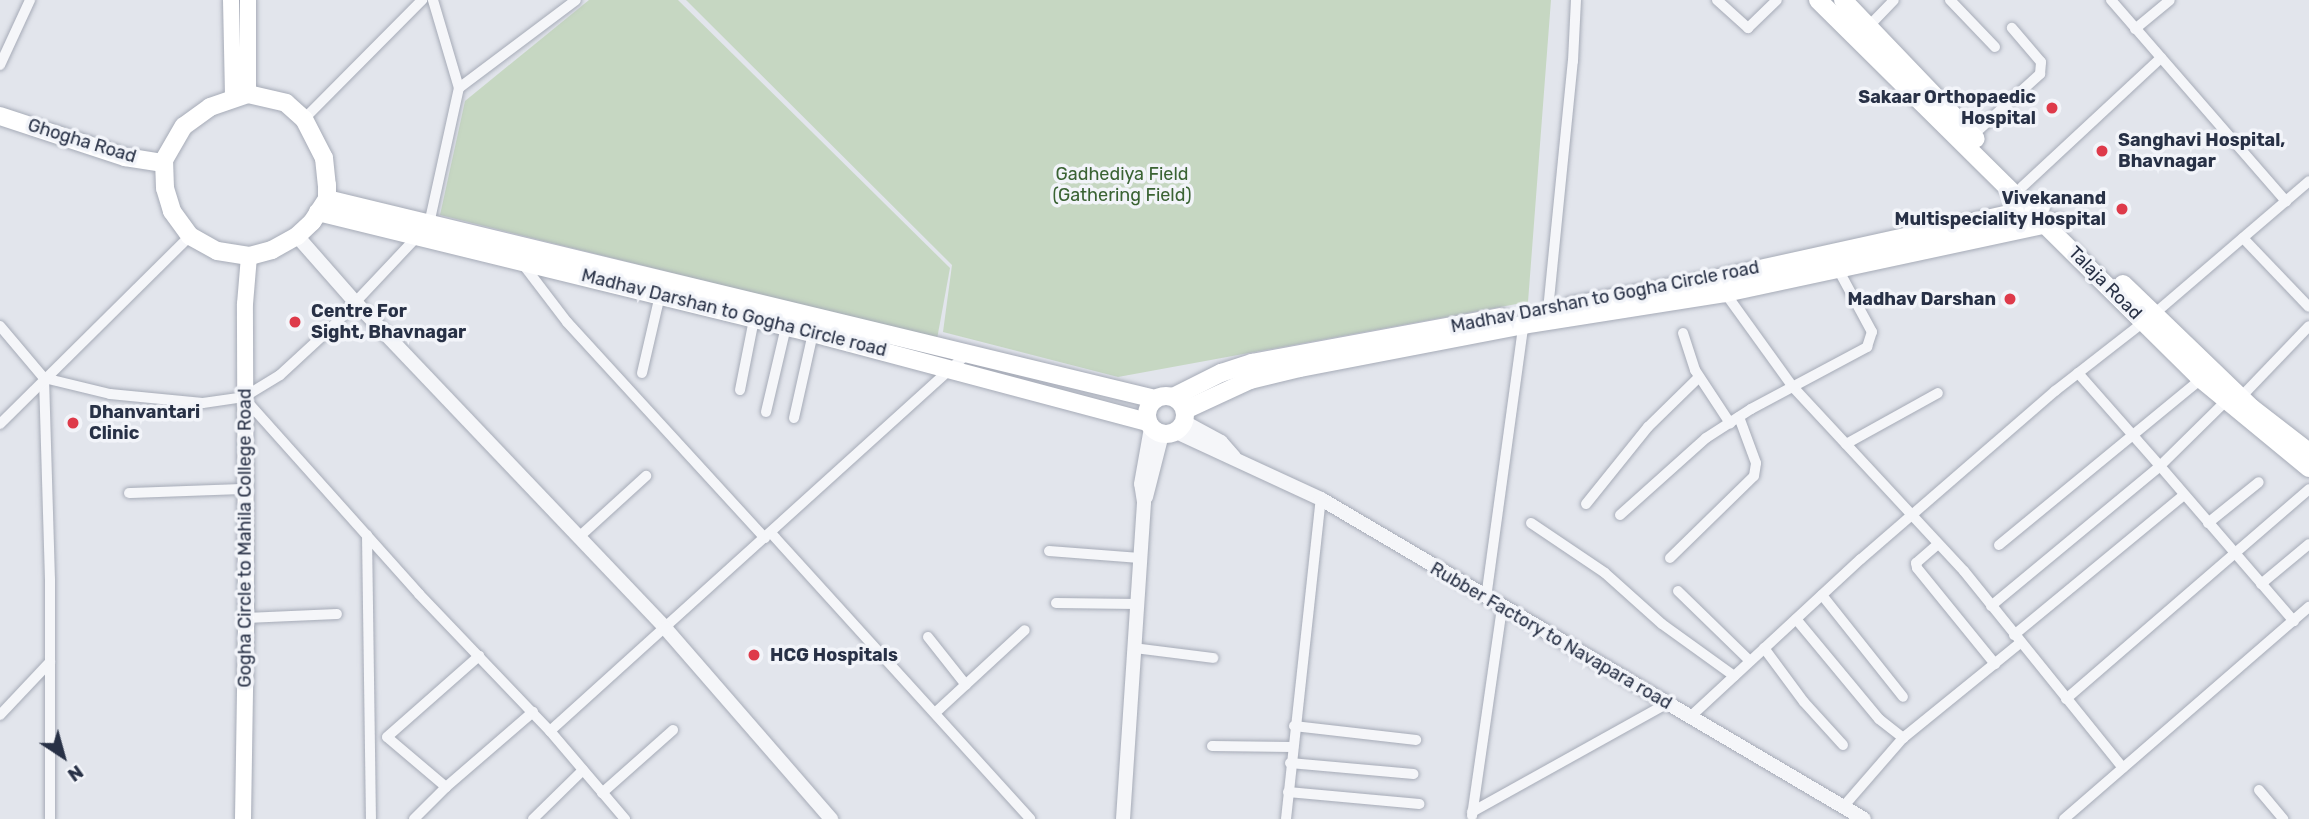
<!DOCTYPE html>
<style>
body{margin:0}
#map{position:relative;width:2309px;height:819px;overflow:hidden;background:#e2e5ec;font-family:Rubik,sans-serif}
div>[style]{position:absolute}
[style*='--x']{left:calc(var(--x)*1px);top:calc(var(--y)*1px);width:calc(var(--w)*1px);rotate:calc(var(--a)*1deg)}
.green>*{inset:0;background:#c6d7c2}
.roads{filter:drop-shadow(0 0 2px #a6abb7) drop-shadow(0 0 2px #a6abb7)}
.minor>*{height:10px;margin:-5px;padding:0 5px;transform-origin:5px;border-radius:5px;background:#f5f6f9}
.tertiary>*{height:14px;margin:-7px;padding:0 7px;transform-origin:7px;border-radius:7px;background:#f5f6f9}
.secondary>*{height:16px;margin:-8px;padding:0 8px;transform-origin:8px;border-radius:8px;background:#fff}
.primary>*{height:18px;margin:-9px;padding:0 9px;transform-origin:9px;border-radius:9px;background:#fff}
.primary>.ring{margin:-9px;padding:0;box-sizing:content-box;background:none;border:18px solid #fff;border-radius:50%}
.dots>*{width:19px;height:19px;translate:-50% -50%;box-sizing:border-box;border:4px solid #f2f4f9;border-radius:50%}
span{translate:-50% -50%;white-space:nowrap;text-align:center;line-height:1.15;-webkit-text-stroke:7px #f2f4f9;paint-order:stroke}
.poi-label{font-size:18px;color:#283146;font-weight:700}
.right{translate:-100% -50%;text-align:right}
.left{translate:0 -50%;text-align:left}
.street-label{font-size:18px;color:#283146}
.park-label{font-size:18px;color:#3a6333}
.north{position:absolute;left:28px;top:721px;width:70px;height:70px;-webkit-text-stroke:5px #f2f4f9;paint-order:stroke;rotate:144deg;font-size:19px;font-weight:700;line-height:28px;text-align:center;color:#283146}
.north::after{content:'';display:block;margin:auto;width:24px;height:32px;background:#283146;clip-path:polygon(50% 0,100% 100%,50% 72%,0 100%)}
</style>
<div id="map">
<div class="green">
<i style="clip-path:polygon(589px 0,678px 0,950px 268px,937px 339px,440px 215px,465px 101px)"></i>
<i style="clip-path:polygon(686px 0,1551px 0,1528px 302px,1118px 377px,943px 332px,952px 265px)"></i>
</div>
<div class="roads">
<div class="minor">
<i style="--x:1717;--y:0;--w:42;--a:42.1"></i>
<i style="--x:1748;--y:28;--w:40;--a:-44"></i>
<i style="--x:1950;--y:0;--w:65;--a:46.2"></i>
<i style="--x:2111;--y:0;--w:267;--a:49"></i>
<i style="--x:1868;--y:27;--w:37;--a:-46"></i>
<i style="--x:2135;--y:29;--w:45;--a:-39.6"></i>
<i style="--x:0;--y:65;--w:72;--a:-65.2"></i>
<i style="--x:459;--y:88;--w:146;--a:-36.9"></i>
<i style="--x:304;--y:119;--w:168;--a:-45.2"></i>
<i style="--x:1973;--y:135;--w:91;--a:-42.3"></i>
<i style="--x:2040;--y:74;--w:12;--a:-85"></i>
<i style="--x:2041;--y:62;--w:45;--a:-130.5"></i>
<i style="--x:2022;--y:187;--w:190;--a:-42.9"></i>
<i style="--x:2243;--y:238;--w:95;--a:46.3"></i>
<i style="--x:522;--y:263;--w:74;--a:52.7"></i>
<i style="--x:567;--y:322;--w:293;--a:47.5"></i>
<i style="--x:1723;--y:290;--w:120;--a:54.2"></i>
<i style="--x:1793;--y:387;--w:251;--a:47.1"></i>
<i style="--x:1964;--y:571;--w:253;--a:51.1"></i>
<i style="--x:1548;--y:310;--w:250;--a:-84.3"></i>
<i style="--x:1573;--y:61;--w:61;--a:-87.2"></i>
<i style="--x:0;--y:326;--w:68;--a:49.8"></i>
<i style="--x:44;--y:378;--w:68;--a:13.6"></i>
<i style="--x:110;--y:394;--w:93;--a:5.5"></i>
<i style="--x:203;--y:403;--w:41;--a:-8.3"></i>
<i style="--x:244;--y:397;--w:42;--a:-31.4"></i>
<i style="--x:280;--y:375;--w:71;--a:-42.7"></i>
<i style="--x:332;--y:327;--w:141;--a:-46.7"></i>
<i style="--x:429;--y:224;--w:139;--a:-77.6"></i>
<i style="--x:459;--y:88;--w:92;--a:-106.5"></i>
<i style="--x:1683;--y:333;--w:39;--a:72"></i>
<i style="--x:1695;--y:370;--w:64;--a:56.6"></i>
<i style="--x:642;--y:373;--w:80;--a:-77"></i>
<i style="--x:44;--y:378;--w:201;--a:88.3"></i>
<i style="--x:50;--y:579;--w:240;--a:90"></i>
<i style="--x:740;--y:390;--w:72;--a:-78.8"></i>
<i style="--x:2230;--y:397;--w:98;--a:135.4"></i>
<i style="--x:2160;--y:466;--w:205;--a:49.2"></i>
<i style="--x:2241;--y:397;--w:98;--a:-46.2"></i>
<i style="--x:244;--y:398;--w:263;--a:48.2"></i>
<i style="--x:419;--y:594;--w:190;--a:46.3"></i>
<i style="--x:550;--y:731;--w:116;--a:49.6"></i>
<i style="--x:766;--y:412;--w:87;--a:-76.8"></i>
<i style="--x:794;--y:418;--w:87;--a:-77.4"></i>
<i style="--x:0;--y:424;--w:267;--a:-44.7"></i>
<i style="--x:1846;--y:444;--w:105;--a:-29"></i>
<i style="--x:129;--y:493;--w:115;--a:-2"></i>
<i style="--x:1586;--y:504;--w:99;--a:-51.2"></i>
<i style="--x:1648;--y:427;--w:71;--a:-44.4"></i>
<i style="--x:1620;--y:515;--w:115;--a:-41.8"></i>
<i style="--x:1706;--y:438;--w:54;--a:-32.8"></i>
<i style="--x:1751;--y:409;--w:132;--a:-28.1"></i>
<i style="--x:1867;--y:347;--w:16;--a:-72"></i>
<i style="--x:1872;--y:332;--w:72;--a:-118.4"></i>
<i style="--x:1531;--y:523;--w:89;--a:34"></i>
<i style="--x:1605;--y:573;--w:76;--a:41.8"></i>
<i style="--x:1662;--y:624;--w:89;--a:35.8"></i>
<i style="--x:2208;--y:523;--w:65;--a:-38.8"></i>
<i style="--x:771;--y:533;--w:386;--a:47.8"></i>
<i style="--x:367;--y:535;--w:284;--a:89.2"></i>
<i style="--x:579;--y:537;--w:91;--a:-42.3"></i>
<i style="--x:1938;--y:544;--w:29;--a:139"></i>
<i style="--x:1916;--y:563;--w:5;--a:79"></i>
<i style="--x:1917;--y:568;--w:124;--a:50.9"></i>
<i style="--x:1999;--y:545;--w:266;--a:-39.4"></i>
<i style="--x:1049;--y:551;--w:91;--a:4.4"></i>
<i style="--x:1670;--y:558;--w:117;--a:-44.3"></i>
<i style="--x:1754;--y:476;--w:13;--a:-81"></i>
<i style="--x:1756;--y:463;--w:49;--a:-110.3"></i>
<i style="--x:2261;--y:584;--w:62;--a:-39.8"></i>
<i style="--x:1678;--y:591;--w:100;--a:44.2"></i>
<i style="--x:1822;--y:595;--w:130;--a:51.5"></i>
<i style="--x:1486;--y:598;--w:288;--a:-82.2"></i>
<i style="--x:1056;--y:603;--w:81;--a:0.7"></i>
<i style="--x:1991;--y:606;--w:219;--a:-39.6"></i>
<i style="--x:2160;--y:466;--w:124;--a:-131.4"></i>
<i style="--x:246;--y:618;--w:91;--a:-2.5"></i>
<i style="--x:1796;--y:619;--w:130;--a:50.3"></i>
<i style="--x:1879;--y:719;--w:31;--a:38"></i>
<i style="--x:1903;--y:738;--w:151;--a:-39.1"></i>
<i style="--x:2014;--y:635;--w:220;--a:-39.5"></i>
<i style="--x:928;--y:637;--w:61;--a:51.6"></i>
<i style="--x:1134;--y:648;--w:80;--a:7.2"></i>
<i style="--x:1764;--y:648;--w:67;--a:53.5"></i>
<i style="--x:1804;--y:702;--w:58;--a:47.8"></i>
<i style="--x:2066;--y:699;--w:321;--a:-40.8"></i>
<i style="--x:935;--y:713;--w:122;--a:-42.7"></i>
<i style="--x:0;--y:715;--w:73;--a:-46.7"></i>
<i style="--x:1689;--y:718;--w:234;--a:-42.8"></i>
<i style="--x:1861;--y:559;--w:257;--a:-40.9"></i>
<i style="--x:2055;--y:391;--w:125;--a:-37.9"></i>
<i style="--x:2154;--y:314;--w:204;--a:-40.6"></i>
<i style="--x:1294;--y:726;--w:123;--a:6.5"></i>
<i style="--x:550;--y:731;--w:561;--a:-42.11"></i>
<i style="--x:1212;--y:746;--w:80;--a:0.7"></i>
<i style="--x:1290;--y:763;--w:124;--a:5.1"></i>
<i style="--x:446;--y:787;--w:77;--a:-139.7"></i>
<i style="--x:387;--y:737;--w:123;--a:-41.4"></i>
<i style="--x:2259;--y:790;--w:38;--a:50"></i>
<i style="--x:1288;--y:792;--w:132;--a:5.2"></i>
<i style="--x:602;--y:793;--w:95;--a:-41.6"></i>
<i style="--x:1843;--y:807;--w:91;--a:-49"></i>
<i style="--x:1472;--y:812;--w:222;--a:-29.1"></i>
<i style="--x:1472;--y:816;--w:210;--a:-81.8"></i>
<i style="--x:414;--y:819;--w:45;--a:-45"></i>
<i style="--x:446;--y:787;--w:115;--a:-40.8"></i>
<i style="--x:533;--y:819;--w:70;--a:-44.4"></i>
<i style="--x:1286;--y:819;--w:322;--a:-83.8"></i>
<i style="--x:2064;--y:819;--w:324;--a:-40.9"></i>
</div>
<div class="tertiary">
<i style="--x:297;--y:236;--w:89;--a:48.6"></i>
<i style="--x:356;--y:303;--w:450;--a:46.4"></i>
<i style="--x:666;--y:629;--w:252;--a:49"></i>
<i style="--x:1184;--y:422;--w:42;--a:28.4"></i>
<i style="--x:1221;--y:442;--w:20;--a:49"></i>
<i style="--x:1176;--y:432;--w:160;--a:24.8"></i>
<i style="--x:1321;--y:499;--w:630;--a:30.51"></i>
<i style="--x:1146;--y:497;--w:65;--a:-75.7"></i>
<i style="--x:1123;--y:819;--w:318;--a:-86.2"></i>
<i style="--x:1144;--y:502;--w:18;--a:-99"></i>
<i style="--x:1141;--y:484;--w:57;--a:-79.9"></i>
</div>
<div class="secondary">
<i style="--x:231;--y:0;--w:99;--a:88.8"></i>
<i style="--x:248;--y:0;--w:94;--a:90"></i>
<i style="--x:243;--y:819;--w:201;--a:-89.1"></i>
<i style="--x:246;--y:618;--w:314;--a:-90.2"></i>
<i style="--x:245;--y:304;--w:48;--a:-85.2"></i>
</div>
<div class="primary">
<i style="--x:1818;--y:0;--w:539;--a:44.7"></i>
<i style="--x:2201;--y:379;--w:140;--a:39.5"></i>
<i style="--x:1843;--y:0;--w:192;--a:46.3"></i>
<i style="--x:248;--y:94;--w:39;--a:13"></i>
<i style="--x:286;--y:103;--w:24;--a:42"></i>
<i style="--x:304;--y:119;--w:44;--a:62.9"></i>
<i style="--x:324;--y:158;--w:27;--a:84"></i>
<i style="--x:327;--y:185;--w:14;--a:90"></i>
<i style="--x:327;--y:199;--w:27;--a:123"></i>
<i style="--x:312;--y:222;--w:21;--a:137"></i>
<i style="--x:297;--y:236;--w:29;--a:151"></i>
<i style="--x:272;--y:250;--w:24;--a:165"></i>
<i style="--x:249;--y:256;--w:32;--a:-171"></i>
<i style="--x:217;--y:251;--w:31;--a:-151"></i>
<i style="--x:190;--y:236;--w:31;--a:-126"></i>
<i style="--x:172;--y:211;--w:24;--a:-107"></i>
<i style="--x:165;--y:188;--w:28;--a:-92"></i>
<i style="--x:164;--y:160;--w:39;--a:-60"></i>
<i style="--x:184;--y:126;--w:32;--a:-36"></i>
<i style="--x:210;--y:107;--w:40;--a:-18.9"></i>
<i style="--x:0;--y:116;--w:132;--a:18.2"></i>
<i style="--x:125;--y:157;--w:39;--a:9"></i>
<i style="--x:327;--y:199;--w:852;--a:13.58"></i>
<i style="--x:318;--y:212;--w:510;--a:13.74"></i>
<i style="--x:813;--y:333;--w:347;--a:14.9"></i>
<i style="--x:2123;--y:284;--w:179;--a:43.9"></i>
<i style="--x:2252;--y:408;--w:72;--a:37.7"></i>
<i style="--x:1570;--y:306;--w:147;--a:-10.6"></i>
<i style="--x:1714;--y:279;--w:335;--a:-12.4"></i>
<i class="ring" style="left:1147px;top:396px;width:20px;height:20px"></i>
<i style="--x:1173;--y:397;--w:54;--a:-26.6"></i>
<i style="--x:1221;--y:373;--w:33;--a:-18"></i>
<i style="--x:1252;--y:363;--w:253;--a:-10.5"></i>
<i style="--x:1185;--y:410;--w:72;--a:-24.8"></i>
<i style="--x:1250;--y:380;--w:51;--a:-13.5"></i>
<i style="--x:1300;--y:368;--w:227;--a:-10.9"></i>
<i style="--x:1523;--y:325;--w:205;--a:-9"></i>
<i style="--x:1725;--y:293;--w:340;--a:-12.1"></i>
</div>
</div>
<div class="dots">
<i style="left:2052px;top:108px;background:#de3a4a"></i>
<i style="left:2102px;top:151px;background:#de3a4a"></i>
<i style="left:2122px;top:209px;background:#de3a4a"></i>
<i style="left:2010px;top:299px;background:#de3a4a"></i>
<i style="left:295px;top:322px;background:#de3a4a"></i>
<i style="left:73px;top:423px;background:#de3a4a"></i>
<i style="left:754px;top:655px;background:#de3a4a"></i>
</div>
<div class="poi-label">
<span class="right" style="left:2036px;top:108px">Sakaar Orthopaedic<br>Hospital</span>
<span class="left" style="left:2118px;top:151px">Sanghavi Hospital,<br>Bhavnagar</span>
<span class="right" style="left:2106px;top:209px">Vivekanand<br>Multispeciality Hospital</span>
<span class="right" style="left:1996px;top:299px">Madhav Darshan</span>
<span class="left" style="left:311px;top:322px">Centre For<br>Sight, Bhavnagar</span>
<span class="left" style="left:89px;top:423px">Dhanvantari<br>Clinic</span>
<span class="left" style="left:770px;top:655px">HCG Hospitals</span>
</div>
<div class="street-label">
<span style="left:82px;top:141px;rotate:17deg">Ghogha Road</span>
<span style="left:2105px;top:283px;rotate:45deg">Talaja Road</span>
<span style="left:1605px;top:297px;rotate:-11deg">Madhav Darshan to Gogha Circle road</span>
<span style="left:734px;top:313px;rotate:14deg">Madhav Darshan to Gogha Circle road</span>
<span style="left:245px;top:538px;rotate:-90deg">Gogha Circle to Mahila College Road</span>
<span style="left:1551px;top:636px;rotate:30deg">Rubber Factory to Navapara road</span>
</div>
<div class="park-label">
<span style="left:1122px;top:185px">Gadhediya Field<br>(Gathering Field)</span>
</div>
<div class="north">N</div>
</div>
